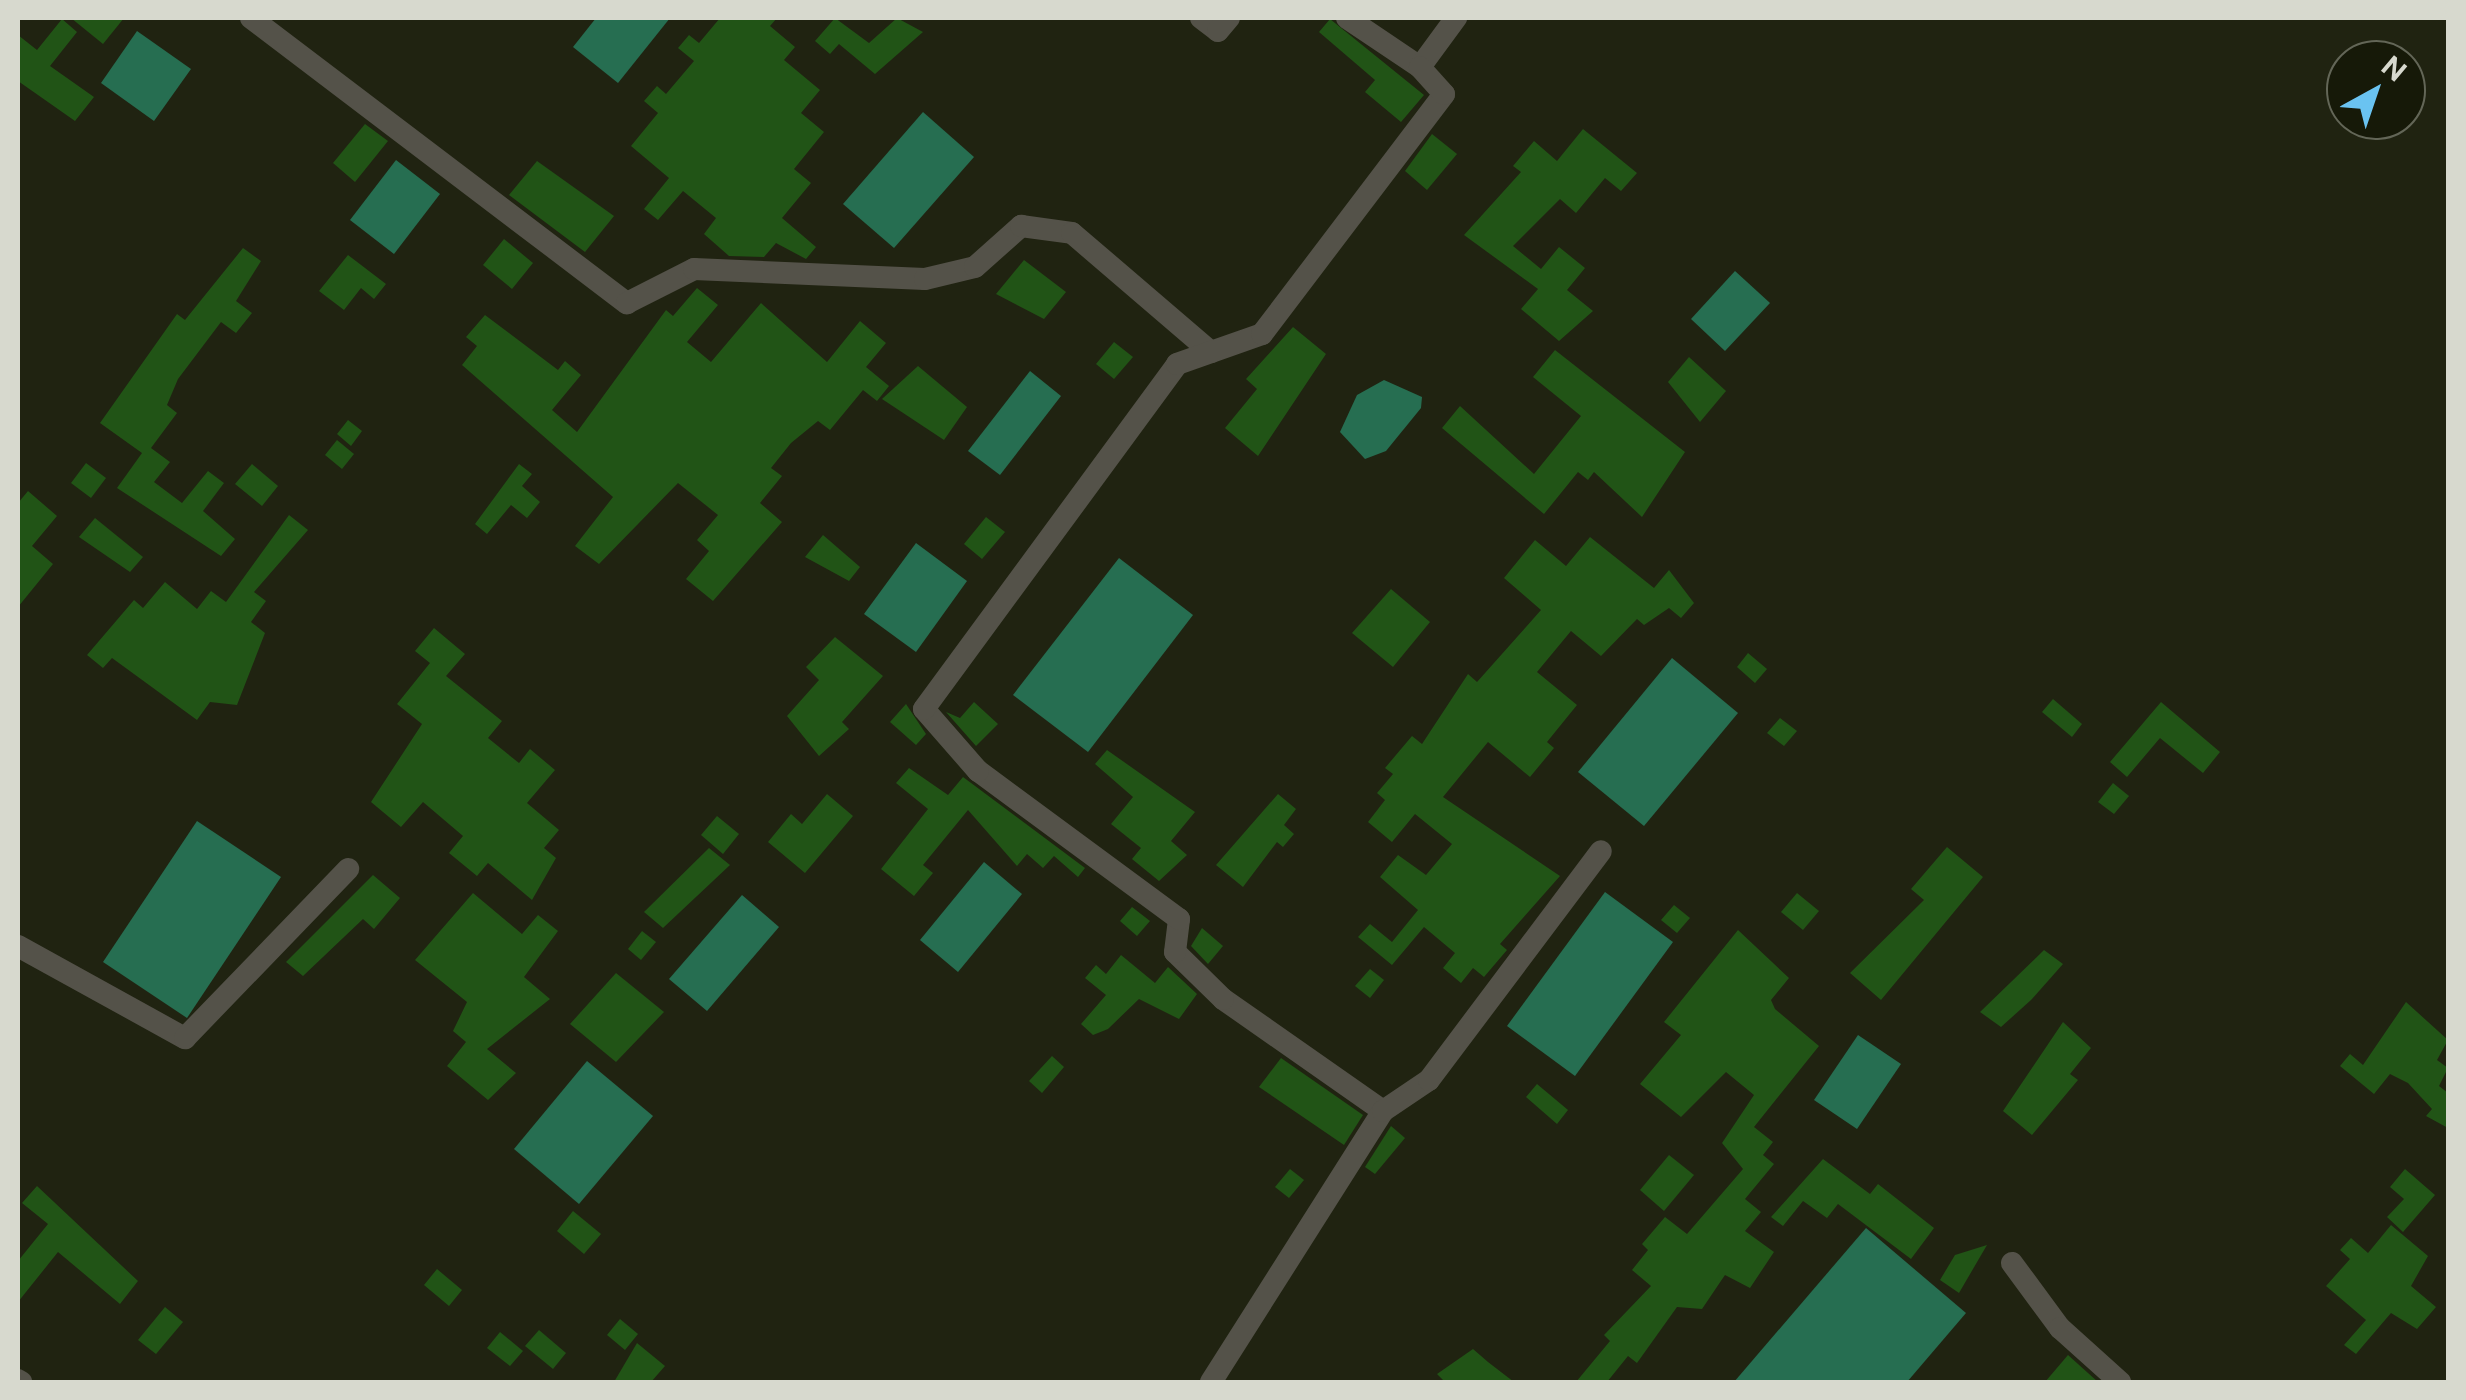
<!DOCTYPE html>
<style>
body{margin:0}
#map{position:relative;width:2466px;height:1400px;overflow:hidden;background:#202311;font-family:"Public Sans",sans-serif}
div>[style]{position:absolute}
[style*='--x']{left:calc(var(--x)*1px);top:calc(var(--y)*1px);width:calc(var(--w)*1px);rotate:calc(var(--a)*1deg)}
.water>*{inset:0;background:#266e51}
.building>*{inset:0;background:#215416}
.minor>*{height:22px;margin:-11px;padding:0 11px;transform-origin:11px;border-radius:11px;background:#545249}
span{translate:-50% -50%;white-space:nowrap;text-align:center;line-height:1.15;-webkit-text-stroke:10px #161908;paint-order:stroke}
.frame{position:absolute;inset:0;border:20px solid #d7d9ce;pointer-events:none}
.north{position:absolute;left:2326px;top:40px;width:100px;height:100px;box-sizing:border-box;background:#161908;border:2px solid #636657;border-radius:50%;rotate:40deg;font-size:28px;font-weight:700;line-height:40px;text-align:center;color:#d7d9ce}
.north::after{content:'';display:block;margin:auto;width:35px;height:45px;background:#6ac3f1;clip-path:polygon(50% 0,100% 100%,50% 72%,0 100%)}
</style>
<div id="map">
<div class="water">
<i style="clip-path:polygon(596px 18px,670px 18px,618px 83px,573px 47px)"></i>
<i style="clip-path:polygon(137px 31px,191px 69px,154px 121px,101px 83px)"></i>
<i style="clip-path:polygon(923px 112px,974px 157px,894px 248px,843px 204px)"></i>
<i style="clip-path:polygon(396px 160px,440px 194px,394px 254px,350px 220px)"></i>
<i style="clip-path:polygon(1735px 271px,1770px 303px,1725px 351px,1691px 319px)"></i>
<i style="clip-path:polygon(1030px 371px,1061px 396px,1000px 475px,968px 451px)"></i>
<i style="clip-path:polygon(1384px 380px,1422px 397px,1421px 408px,1386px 451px,1365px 459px,1340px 432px,1357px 395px)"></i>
<i style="clip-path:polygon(916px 543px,967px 581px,916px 652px,864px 614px)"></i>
<i style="clip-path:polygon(1119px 558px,1193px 615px,1088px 752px,1013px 695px)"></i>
<i style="clip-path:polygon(1672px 658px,1738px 713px,1644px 826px,1578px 772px)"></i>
<i style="clip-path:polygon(197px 821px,281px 877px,187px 1018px,103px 962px)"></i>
<i style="clip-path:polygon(984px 862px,1022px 894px,958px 972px,920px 940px)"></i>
<i style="clip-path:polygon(1605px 892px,1673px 942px,1575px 1076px,1507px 1026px)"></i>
<i style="clip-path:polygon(742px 895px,779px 927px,707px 1011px,669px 979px)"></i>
<i style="clip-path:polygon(1858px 1035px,1901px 1064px,1857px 1129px,1814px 1100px)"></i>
<i style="clip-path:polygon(587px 1061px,653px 1116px,579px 1204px,514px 1149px)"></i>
<i style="clip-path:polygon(1866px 1228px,1966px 1313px,1907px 1382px,1734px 1382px)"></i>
</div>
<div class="building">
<i style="clip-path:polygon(71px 18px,124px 18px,103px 44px)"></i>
<i style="clip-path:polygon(720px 18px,777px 18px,770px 26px,795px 47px,784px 60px,820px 90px,801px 113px,824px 132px,794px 169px,811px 183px,782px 218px,816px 247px,806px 259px,776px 243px,764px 257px,729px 256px,704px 234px,716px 218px,683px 191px,658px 220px,644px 209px,669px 178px,631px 146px,658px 113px,644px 101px,657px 86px,666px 94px,694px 61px,678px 48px,689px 35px,699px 43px)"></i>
<i style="clip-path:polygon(835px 18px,869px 43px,897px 18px,923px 32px,875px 74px,839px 44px,830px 54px,815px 41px)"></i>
<i style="clip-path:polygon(62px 19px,77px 32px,50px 66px,94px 97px,75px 121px,18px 81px,18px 35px,37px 50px)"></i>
<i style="clip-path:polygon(1330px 19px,1424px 95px,1401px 122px,1365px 92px,1375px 80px,1319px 32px)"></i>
<i style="clip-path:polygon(365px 124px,388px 141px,355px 182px,333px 163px)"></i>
<i style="clip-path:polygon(1583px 129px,1637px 173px,1621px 191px,1605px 178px,1576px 213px,1560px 199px,1513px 246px,1541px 269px,1559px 247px,1585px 268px,1567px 290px,1593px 311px,1559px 341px,1521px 309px,1538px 289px,1464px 235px,1521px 172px,1513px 166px,1534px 141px,1557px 161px)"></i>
<i style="clip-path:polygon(1432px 134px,1457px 154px,1427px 190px,1405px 171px)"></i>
<i style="clip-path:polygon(537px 161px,614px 216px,585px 252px,509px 195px)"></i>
<i style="clip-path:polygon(504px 239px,533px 263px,512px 289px,483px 265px)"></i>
<i style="clip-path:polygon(243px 248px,261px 261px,236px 301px,252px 313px,236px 333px,221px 322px,178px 379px,167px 405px,177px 413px,151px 448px,170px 462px,154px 482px,182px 503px,208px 471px,224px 483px,203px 511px,235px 539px,221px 556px,117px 488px,142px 453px,100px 423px,177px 314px,185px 320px)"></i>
<i style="clip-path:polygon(348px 255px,386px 284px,374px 299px,361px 288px,344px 310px,319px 291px)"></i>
<i style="clip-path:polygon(1024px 260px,1066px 292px,1044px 319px,996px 294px)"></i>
<i style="clip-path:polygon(697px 288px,718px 305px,687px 342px,711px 362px,761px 303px,827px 362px,860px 321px,886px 343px,866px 367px,889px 386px,877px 401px,863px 390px,830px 430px,818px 421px,791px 443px,771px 468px,782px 476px,760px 503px,782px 522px,713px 601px,686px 579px,709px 551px,697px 540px,718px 515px,678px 483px,599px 564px,575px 546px,613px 497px,462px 365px,477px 346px,466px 337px,485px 315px,558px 370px,565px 361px,581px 375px,552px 410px,577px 432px,666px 310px,673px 316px)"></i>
<i style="clip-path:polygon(1293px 327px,1326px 354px,1258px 456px,1225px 428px,1257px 389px,1246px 379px)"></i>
<i style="clip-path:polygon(1114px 342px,1133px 357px,1114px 379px,1096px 364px)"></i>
<i style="clip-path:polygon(1555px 350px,1685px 452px,1642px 517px,1594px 472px,1588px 480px,1578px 472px,1544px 514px,1442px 428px,1460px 406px,1534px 474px,1581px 416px,1533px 377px)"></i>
<i style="clip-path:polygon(1689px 357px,1726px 391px,1700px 422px,1668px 382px)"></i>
<i style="clip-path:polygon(918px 366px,967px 407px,944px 440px,882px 399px)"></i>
<i style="clip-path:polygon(348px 420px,362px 431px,351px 446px,337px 434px)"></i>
<i style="clip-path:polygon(337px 440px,354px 454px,342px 469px,325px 455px)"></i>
<i style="clip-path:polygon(86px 463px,106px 478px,91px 498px,71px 483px)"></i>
<i style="clip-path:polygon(252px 464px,278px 486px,262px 506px,235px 484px)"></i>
<i style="clip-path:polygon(519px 464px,532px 474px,522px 486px,540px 502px,527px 518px,511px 505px,487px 534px,475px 524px)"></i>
<i style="clip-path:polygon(28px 491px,57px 516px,32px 546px,53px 564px,18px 607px,18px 503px)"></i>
<i style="clip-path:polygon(289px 515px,308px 530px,254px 592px,266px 601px,251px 622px,265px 633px,237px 705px,210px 702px,197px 720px,112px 658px,103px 668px,87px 655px,134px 600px,143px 608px,165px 582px,197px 609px,211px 591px,226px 602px)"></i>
<i style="clip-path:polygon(986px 517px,1005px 532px,982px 559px,964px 544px)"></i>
<i style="clip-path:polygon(95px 518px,143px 557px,130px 572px,79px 537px)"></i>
<i style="clip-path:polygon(823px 535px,860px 567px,849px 581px,805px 557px)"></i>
<i style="clip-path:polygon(1590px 537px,1654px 588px,1669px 570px,1694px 603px,1681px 618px,1669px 608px,1644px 625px,1637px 619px,1601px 656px,1571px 631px,1537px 672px,1577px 705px,1547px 742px,1554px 748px,1530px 777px,1488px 742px,1443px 797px,1560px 876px,1500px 944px,1507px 950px,1484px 977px,1473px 968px,1461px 983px,1443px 968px,1455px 953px,1424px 927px,1392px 965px,1358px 937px,1370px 924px,1392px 942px,1418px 910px,1380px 877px,1398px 855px,1426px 875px,1452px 844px,1415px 814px,1392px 842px,1368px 822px,1385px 800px,1377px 793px,1393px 774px,1385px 768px,1412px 736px,1422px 744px,1468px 674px,1477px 682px,1541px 610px,1504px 578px,1535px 540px,1566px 566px)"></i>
<i style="clip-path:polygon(1391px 589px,1430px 622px,1393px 667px,1352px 633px)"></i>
<i style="clip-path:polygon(434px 628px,465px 654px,446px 676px,502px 721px,488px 738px,519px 763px,530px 749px,555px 770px,527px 803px,559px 830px,544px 848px,556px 858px,532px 900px,488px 863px,477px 876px,449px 853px,463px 836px,423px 802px,401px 827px,371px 802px,422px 724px,397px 704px,430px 663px,415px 651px)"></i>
<i style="clip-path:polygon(835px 637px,883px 676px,842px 722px,849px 729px,819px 756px,787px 716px,819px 680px,806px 667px)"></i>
<i style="clip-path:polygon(1748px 653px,1767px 669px,1755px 683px,1737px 667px)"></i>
<i style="clip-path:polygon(2053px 699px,2082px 724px,2072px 737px,2042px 712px)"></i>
<i style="clip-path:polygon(974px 702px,998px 724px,976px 746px,946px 712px,960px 718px)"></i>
<i style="clip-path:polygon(2161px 702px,2220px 752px,2203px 773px,2160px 738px,2127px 777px,2110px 762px)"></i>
<i style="clip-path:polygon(906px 704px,926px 734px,916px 745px,890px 722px)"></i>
<i style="clip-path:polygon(1780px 718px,1797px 731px,1784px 746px,1767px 733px)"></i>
<i style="clip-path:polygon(1107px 750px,1195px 812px,1171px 841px,1187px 855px,1159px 881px,1132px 859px,1141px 848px,1111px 824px,1133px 797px,1095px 764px)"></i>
<i style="clip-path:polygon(909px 768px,948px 795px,963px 777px,1085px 868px,1078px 877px,1054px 856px,1043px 868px,1027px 854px,1017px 866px,968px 810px,923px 865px,933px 873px,914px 896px,881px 869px,928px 809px,896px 783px)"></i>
<i style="clip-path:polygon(2113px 783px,2129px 796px,2114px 814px,2098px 802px)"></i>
<i style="clip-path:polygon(827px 794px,853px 816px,805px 873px,768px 842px,791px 814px,802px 824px)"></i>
<i style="clip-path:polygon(1278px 794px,1296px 809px,1284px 825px,1294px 834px,1283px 847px,1277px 842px,1243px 887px,1216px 865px)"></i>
<i style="clip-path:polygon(717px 816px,739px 834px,723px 854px,701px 835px)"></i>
<i style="clip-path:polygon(1947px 847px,1983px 877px,1881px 1000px,1850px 973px,1924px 900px,1911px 889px)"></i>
<i style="clip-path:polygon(709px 848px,730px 865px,663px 928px,644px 912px)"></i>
<i style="clip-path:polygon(373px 875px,400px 898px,374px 929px,363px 919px,303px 976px,286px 962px)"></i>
<i style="clip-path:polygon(473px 893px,522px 934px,538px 915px,558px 931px,524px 977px,550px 999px,487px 1049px,516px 1073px,488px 1100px,447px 1066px,466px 1042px,453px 1031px,467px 1002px,415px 960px)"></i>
<i style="clip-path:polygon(1797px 893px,1819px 911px,1803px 930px,1781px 912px)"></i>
<i style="clip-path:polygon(1674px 905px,1690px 918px,1677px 933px,1661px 920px)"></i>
<i style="clip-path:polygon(1132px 907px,1150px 921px,1137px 936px,1120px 921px)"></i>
<i style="clip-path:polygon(1202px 928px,1223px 946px,1208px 964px,1191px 946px)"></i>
<i style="clip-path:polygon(1738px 930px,1789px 978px,1771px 1000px,1775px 1009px,1819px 1046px,1754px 1127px,1773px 1142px,1763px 1155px,1774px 1164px,1745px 1199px,1761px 1212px,1745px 1231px,1774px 1252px,1750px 1288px,1725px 1275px,1702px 1309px,1677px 1307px,1637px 1363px,1628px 1356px,1607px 1382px,1576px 1382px,1610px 1341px,1604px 1335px,1651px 1286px,1632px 1270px,1648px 1250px,1642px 1244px,1665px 1217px,1687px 1234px,1743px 1169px,1722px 1143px,1754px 1095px,1726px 1072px,1681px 1117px,1640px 1084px,1681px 1035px,1664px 1022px)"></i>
<i style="clip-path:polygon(642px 931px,656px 942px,641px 960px,628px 949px)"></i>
<i style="clip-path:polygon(2044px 950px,2063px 964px,2031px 1000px,2001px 1027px,1980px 1012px)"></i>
<i style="clip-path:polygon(1121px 955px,1155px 983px,1168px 967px,1197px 994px,1179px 1019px,1139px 999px,1108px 1029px,1093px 1035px,1081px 1024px,1106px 995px,1085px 978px,1096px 965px,1106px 974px)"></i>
<i style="clip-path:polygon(1370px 969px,1384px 980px,1370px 998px,1355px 986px)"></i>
<i style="clip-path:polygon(616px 973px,664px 1012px,616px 1062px,570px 1024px)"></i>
<i style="clip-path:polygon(2406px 1002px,2448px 1040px,2437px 1060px,2448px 1068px,2439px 1086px,2448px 1093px,2448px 1128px,2426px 1116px,2432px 1109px,2408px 1083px,2390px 1074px,2374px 1094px,2340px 1066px,2350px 1054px,2363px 1065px)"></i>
<i style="clip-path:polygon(2063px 1022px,2091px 1048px,2070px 1074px,2078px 1080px,2032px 1135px,2003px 1111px)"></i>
<i style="clip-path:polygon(1052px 1056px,1064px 1067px,1042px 1093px,1029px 1081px)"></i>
<i style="clip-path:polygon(1281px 1058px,1363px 1115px,1344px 1145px,1259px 1087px)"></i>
<i style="clip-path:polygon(1537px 1084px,1568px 1110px,1557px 1124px,1526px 1097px)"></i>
<i style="clip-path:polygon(1391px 1126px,1405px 1138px,1375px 1174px,1365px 1167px)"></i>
<i style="clip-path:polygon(1669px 1155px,1694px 1175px,1664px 1211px,1640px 1190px)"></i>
<i style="clip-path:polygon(1823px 1159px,1870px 1194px,1878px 1184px,1934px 1228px,1911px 1259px,1838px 1204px,1827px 1218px,1803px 1201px,1783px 1226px,1771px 1217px)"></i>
<i style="clip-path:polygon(1290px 1169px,1304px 1180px,1289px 1198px,1275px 1187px)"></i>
<i style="clip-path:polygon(2405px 1169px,2435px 1195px,2403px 1232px,2387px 1217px,2404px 1199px,2390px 1187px)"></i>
<i style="clip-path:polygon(37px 1186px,138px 1281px,120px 1304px,58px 1252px,18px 1302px,18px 1261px,48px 1224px,22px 1203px)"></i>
<i style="clip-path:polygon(573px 1211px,601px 1234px,584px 1254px,557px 1231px)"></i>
<i style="clip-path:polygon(2391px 1225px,2428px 1256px,2411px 1286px,2436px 1307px,2417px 1329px,2391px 1313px,2356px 1354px,2344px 1345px,2366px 1320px,2326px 1286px,2350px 1259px,2340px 1250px,2351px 1238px,2368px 1253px)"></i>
<i style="clip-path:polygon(1987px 1245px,1959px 1293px,1940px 1280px,1955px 1255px)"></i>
<i style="clip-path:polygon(437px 1269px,462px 1290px,449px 1306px,424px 1285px)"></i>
<i style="clip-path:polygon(165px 1307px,183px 1322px,156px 1354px,138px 1340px)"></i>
<i style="clip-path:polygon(620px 1319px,638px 1334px,625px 1350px,607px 1335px)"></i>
<i style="clip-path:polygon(539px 1330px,566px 1353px,553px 1369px,525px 1346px)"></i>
<i style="clip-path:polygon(500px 1332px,523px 1351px,510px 1366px,487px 1348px)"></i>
<i style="clip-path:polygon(637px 1343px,665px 1366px,651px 1382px,614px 1382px)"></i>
<i style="clip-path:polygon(1473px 1349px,1488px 1362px,1514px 1382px,1445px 1382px,1437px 1374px)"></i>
<i style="clip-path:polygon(2068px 1355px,2098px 1382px,2045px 1382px)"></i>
</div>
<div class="minor">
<i style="--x:251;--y:18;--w:472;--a:37.2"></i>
<i style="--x:627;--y:303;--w:75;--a:-26.9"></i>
<i style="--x:694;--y:269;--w:231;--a:2.5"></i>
<i style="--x:925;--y:279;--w:51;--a:-13.5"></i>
<i style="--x:975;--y:267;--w:62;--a:-41.7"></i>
<i style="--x:1021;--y:226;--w:51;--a:7.8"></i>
<i style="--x:1072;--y:233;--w:183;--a:40.6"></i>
<i style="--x:1201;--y:18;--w:21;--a:37"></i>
<i style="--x:1218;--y:31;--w:17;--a:-50"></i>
<i style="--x:1347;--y:18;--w:88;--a:33.9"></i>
<i style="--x:1420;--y:67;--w:61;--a:-53.7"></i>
<i style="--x:18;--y:946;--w:191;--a:28.9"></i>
<i style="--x:185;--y:1038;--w:235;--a:-46"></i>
<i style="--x:1383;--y:1111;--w:195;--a:-145"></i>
<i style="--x:1223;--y:999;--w:67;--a:-135.6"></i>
<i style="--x:1175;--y:952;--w:33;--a:-83"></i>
<i style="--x:1179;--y:919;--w:250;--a:-143.6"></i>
<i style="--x:978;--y:771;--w:82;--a:-131.1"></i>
<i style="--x:924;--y:709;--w:428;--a:-53.7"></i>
<i style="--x:1177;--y:364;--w:90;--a:-19.4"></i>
<i style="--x:1262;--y:334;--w:301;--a:-52.8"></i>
<i style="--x:1444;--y:94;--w:36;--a:-132"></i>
<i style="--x:2012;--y:1263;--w:81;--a:53.6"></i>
<i style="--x:2060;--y:1328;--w:81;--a:42"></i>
<i style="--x:18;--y:1380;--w:4;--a:34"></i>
<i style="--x:1211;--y:1382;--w:321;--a:-57.6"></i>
<i style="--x:1383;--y:1111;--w:55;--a:-34"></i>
<i style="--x:1429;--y:1080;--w:286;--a:-53.1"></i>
</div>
<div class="frame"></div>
<div class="north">N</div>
</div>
